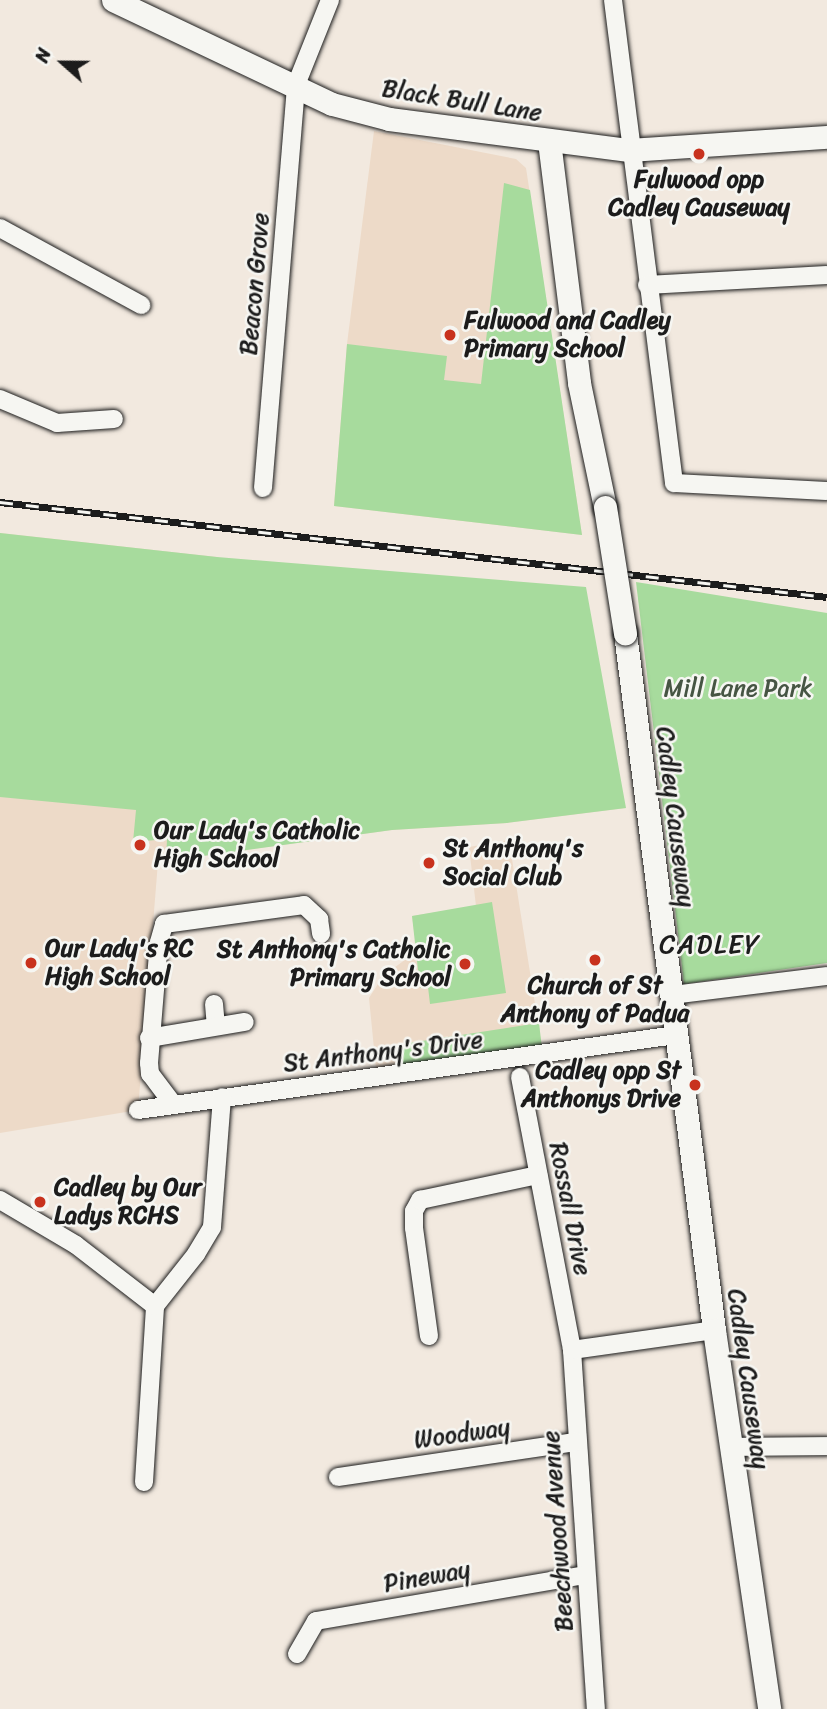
<!DOCTYPE html>
<style>
body{margin:0}
#map{position:relative;width:827px;height:1709px;overflow:hidden;background:#f2e9df;font-family:Sriracha,sans-serif}
div>[style]{position:absolute}
[style*='--x']{left:calc(var(--x)*1px);top:calc(var(--y)*1px);width:calc(var(--w)*1px);rotate:calc(var(--a)*1deg)}
.built>*{inset:0;background:#eddac8}
.green>*{inset:0;background:#a7db9d}
.roads{filter:drop-shadow(0 0 2px #1c1c1c) drop-shadow(0 0 2px #1c1c1c)}
.minor>*{height:18px;margin:-9px;padding:0 9px;transform-origin:9px;border-radius:9px;background:#f6f6f2}
.tertiary>*{height:23px;margin:-11.5px;padding:0 11.5px;transform-origin:11.5px;border-radius:11.5px;background:#f6f6f2}
.rail>*{height:7px;margin-top:-3.5px;transform-origin:0;background:repeating-linear-gradient(90deg,#f6f6f2 0 13px,#1c1c1c 0 26px);box-sizing:border-box;border-block:2px solid #1c1c1c}
.bridges{filter:drop-shadow(0 0 2px #1c1c1c) drop-shadow(0 0 2px #1c1c1c)}
.tertiary-bridge>*{height:23px;margin:-11.5px;padding:0 11.5px;transform-origin:11.5px;border-radius:11.5px;background:#f6f6f2}
.dots>*{width:19px;height:19px;translate:-50% -50%;box-sizing:border-box;border:4px solid #f6f6f2;border-radius:50%}
span{translate:-50% -50%;white-space:nowrap;text-align:center;line-height:1.15;-webkit-text-stroke:5px #f6f6f2;paint-order:stroke}
.street-label{font-size:24px;color:#1c1c1c}
.poi-label{font-size:24px;color:#1c1c1c;font-weight:700}
.left{translate:0 -50%;text-align:left}
.right{translate:-100% -50%;text-align:right}
.park-label{font-size:24px;color:#465543}
.neighbourhood-label{font-size:26px;color:#1c1c1c;letter-spacing:2px}
.north{position:absolute;left:28px;top:28px;width:70px;height:70px;-webkit-text-stroke:5px #f6f6f2;paint-order:stroke;rotate:291deg;font-size:19px;font-weight:700;line-height:28px;text-align:center;color:#1c1c1c}
.north::after{content:'';display:block;margin:auto;width:24px;height:32px;background:#1c1c1c;clip-path:polygon(50% 0,100% 100%,50% 72%,0 100%)}
</style>
<div id="map">
<div class="built">
<i style="clip-path:polygon(374px 131px,516px 159px,526px 168px,582px 535px,334px 506px,347px 344px)"></i>
<i style="clip-path:polygon(0 533px,217px 557px,626px 808px,507px 823px,392px 830px,158px 862px,138px 1110px,0 1133px)"></i>
<i style="clip-path:polygon(509px 840px,542px 1048px,376px 1069px,369px 998px,383px 976px,417px 951px,412px 916px,476px 906px,469px 847px)"></i>
</div>
<div class="green">
<i style="clip-path:polygon(504px 183px,530px 190px,582px 535px,334px 506px,347px 344px,447px 356px,444px 380px,481px 384px)"></i>
<i style="clip-path:polygon(0 533px,217px 557px,586px 587px,626px 808px,507px 823px,392px 830px,166px 861px,167px 839px,133px 842px,136px 810px,0 797px)"></i>
<i style="clip-path:polygon(636px 582px,827px 613px,827px 963px,684px 984px)"></i>
<i style="clip-path:polygon(492px 902px,506px 993px,430px 1004px,428px 987px,420px 988px,412px 916px)"></i>
<i style="clip-path:polygon(539px 1023px,542px 1048px,402px 1065px,402px 1044px)"></i>
</div>
<div class="roads">
<div class="minor">
<i style="--x:613;--y:0;--w:487;--a:82.8"></i>
<i style="--x:674;--y:483;--w:153;--a:3"></i>
<i style="--x:0;--y:228;--w:161;--a:28.6"></i>
<i style="--x:647;--y:285;--w:180;--a:-3.2"></i>
<i style="--x:0;--y:399;--w:62;--a:22.8"></i>
<i style="--x:57;--y:423;--w:57;--a:-4"></i>
<i style="--x:263;--y:488;--w:404;--a:-85.3"></i>
<i style="--x:296;--y:85;--w:92;--a:-68.2"></i>
<i style="--x:672;--y:995;--w:156;--a:-7"></i>
<i style="--x:214;--y:1004;--w:21;--a:85"></i>
<i style="--x:149;--y:1038;--w:97;--a:-9.5"></i>
<i style="--x:520;--y:1077;--w:278;--a:79.2"></i>
<i style="--x:572;--y:1350;--w:360;--a:86.2"></i>
<i style="--x:173;--y:1104;--w:38;--a:-127"></i>
<i style="--x:150;--y:1074;--w:11;--a:-95"></i>
<i style="--x:149;--y:1063;--w:121;--a:-85.3"></i>
<i style="--x:159;--y:942;--w:19;--a:-74"></i>
<i style="--x:164;--y:924;--w:141;--a:-7.7"></i>
<i style="--x:304;--y:905;--w:21;--a:43"></i>
<i style="--x:319;--y:919;--w:15;--a:82"></i>
<i style="--x:138;--y:1110;--w:543;--a:-7.94"></i>
<i style="--x:0;--y:1200;--w:88;--a:30.6"></i>
<i style="--x:76;--y:1245;--w:100;--a:37.7"></i>
<i style="--x:429;--y:1336;--w:109;--a:-97.9"></i>
<i style="--x:414;--y:1228;--w:17;--a:-90"></i>
<i style="--x:414;--y:1211;--w:13;--a:-61"></i>
<i style="--x:420;--y:1200;--w:121;--a:-12"></i>
<i style="--x:572;--y:1350;--w:143;--a:-8"></i>
<i style="--x:732;--y:1447;--w:95;--a:-0.6"></i>
<i style="--x:338;--y:1477;--w:241;--a:-8.4"></i>
<i style="--x:144;--y:1482;--w:176;--a:-86.4"></i>
<i style="--x:155;--y:1306;--w:66;--a:-51.7"></i>
<i style="--x:196;--y:1254;--w:31;--a:-59"></i>
<i style="--x:212;--y:1227;--w:130;--a:-85.6"></i>
<i style="--x:297;--y:1654;--w:38;--a:-60"></i>
<i style="--x:316;--y:1621;--w:273;--a:-9.7"></i>
</div>
<div class="tertiary">
<i style="--x:113;--y:0;--w:242;--a:25.4"></i>
<i style="--x:332;--y:104;--w:59;--a:14.7"></i>
<i style="--x:389;--y:119;--w:242;--a:7.4"></i>
<i style="--x:629;--y:150;--w:198;--a:-3.8"></i>
<i style="--x:549;--y:141;--w:244;--a:82.9"></i>
<i style="--x:579;--y:383;--w:127;--a:78.2"></i>
<i style="--x:625;--y:633;--w:703;--a:82.72"></i>
<i style="--x:714;--y:1330;--w:383;--a:81.7"></i>
</div>
</div>
<div class="rail">
<i style="--x:0;--y:502;--w:832;--a:6.55"></i>
</div>
<div class="bridges">
<div class="tertiary-bridge">
<i style="--x:605;--y:507;--w:128;--a:81"></i>
</div>
</div>
<div class="dots">
<i style="left:699px;top:154px;background:#c8321e"></i>
<i style="left:450px;top:335px;background:#c8321e"></i>
<i style="left:140px;top:845px;background:#c8321e"></i>
<i style="left:429px;top:863px;background:#c8321e"></i>
<i style="left:595px;top:960px;background:#c8321e"></i>
<i style="left:31px;top:963px;background:#c8321e"></i>
<i style="left:465px;top:964px;background:#c8321e"></i>
<i style="left:695px;top:1085px;background:#c8321e"></i>
<i style="left:40px;top:1202px;background:#c8321e"></i>
</div>
<div class="street-label">
<span style="left:462px;top:101px;rotate:9deg">Black Bull Lane</span>
<span style="left:255px;top:284px;rotate:-85deg">Beacon Grove</span>
<span style="left:675px;top:817px;rotate:83deg">Cadley Causeway</span>
<span style="left:383px;top:1052px;rotate:-7deg">St Anthony's Drive</span>
<span style="left:570px;top:1209px;rotate:79deg">Rossall Drive</span>
<span style="left:748px;top:1379px;rotate:82deg">Cadley Causeway</span>
<span style="left:462px;top:1434px;rotate:-8deg">Woodway</span>
<span style="left:558px;top:1531px;rotate:-94deg">Beechwood Avenue</span>
<span style="left:427px;top:1577px;rotate:-10deg">Pineway</span>
</div>
<div class="poi-label">
<span style="left:699px;top:194px">Fulwood opp<br>Cadley Causeway</span>
<span class="left" style="left:464px;top:335px">Fulwood and Cadley<br>Primary School</span>
<span class="left" style="left:154px;top:845px">Our Lady's Catholic<br>High School</span>
<span class="left" style="left:443px;top:863px">St Anthony's<br>Social Club</span>
<span class="left" style="left:45px;top:963px">Our Lady's RC<br>High School</span>
<span class="right" style="left:451px;top:964px">St Anthony's Catholic<br>Primary School</span>
<span style="left:595px;top:1000px">Church of St<br>Anthony of Padua</span>
<span class="right" style="left:681px;top:1085px">Cadley opp St<br>Anthonys Drive</span>
<span class="left" style="left:54px;top:1202px">Cadley by Our<br>Ladys RCHS</span>
</div>
<div class="park-label">
<span style="left:738px;top:689px">Mill Lane Park</span>
</div>
<div class="neighbourhood-label">
<span style="left:710px;top:945px">CADLEY</span>
</div>
<div class="north">N</div>
</div>
